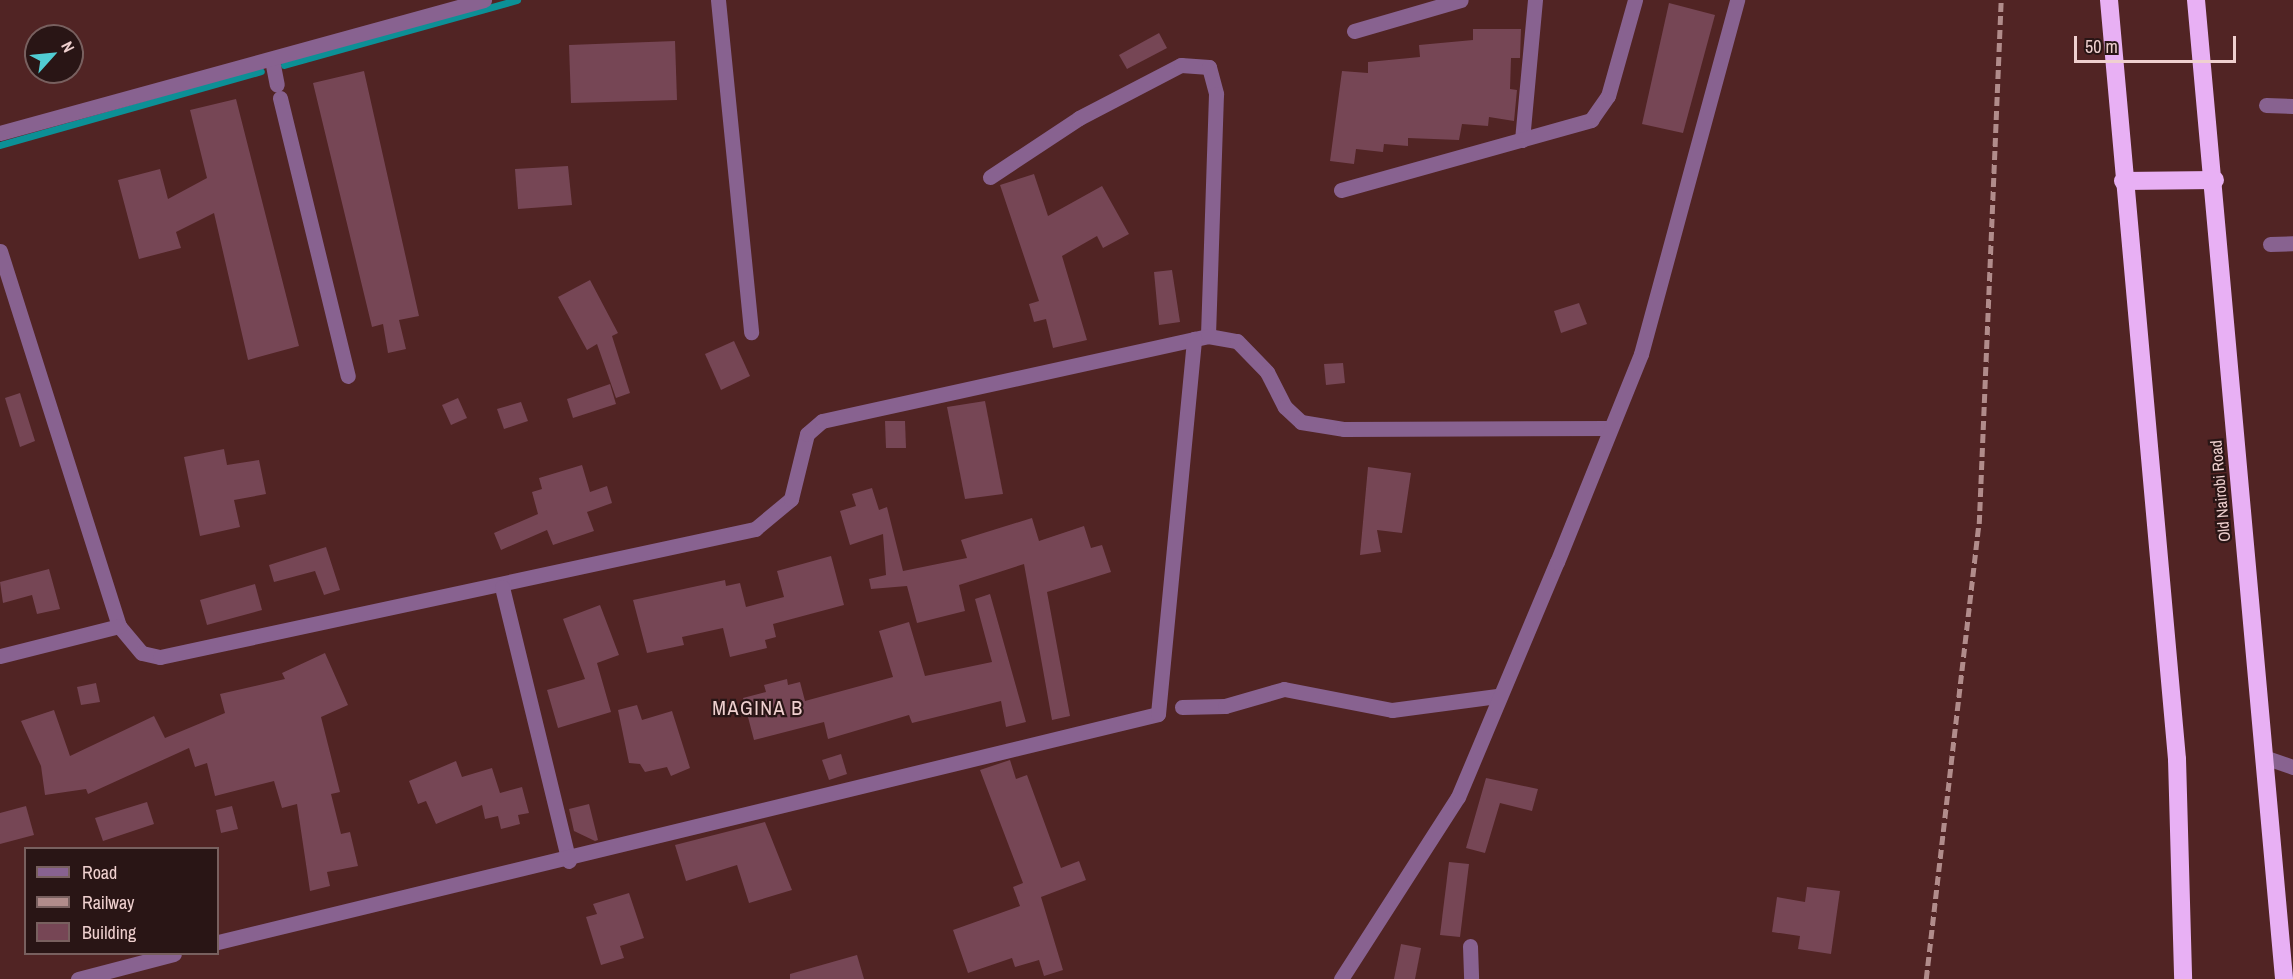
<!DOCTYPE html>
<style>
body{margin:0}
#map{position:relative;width:2293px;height:979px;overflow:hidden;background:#512424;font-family:"Archivo Narrow",sans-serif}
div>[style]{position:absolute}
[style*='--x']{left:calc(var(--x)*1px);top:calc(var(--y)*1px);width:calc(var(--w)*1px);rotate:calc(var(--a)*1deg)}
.stream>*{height:7px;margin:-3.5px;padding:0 3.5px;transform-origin:3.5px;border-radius:3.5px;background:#0c9096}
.building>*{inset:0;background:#764655}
.minor>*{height:15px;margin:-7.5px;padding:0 7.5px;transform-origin:7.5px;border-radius:7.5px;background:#886290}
.highway>*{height:18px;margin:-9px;padding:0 9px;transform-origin:9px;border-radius:9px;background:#e8b0f4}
.rail>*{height:4.5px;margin-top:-2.25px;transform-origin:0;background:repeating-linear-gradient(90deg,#b18c8b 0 9px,transparent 0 13.5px)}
span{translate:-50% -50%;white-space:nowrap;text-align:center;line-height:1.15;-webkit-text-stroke:4.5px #291515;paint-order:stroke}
.street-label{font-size:16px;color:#efd0cf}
.quarter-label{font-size:20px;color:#efd0cf;letter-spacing:1.5px}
.legend{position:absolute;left:24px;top:847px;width:195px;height:108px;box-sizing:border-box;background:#291515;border:2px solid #78605f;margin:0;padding:8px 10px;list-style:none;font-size:18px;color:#efd0cf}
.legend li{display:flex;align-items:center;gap:12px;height:30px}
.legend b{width:30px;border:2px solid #78605f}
.north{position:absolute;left:24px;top:24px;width:60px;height:60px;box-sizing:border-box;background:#291515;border:2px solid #78605f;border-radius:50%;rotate:63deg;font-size:16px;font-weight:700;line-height:24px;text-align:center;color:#efd0cf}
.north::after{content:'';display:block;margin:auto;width:21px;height:27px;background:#51ccd3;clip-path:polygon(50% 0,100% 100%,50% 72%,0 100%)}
.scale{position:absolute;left:2074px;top:36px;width:162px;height:27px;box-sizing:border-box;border:3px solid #efd0cf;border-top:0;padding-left:8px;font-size:18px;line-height:21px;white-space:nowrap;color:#efd0cf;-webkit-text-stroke:4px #291515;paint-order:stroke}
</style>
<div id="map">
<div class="stream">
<i style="--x:284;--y:65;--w:242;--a:-15.6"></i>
<i style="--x:0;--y:145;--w:271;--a:-15.8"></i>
</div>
<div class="building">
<i style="clip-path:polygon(1669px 3px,1715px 15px,1683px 133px,1642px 124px)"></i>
<i style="clip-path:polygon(1473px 29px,1521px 29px,1520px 58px,1511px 58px,1510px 89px,1517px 90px,1514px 121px,1489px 117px,1488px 126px,1462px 124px,1459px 140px,1408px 138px,1408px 146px,1384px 144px,1383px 152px,1356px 149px,1354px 164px,1330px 161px,1342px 71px,1368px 73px,1368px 62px,1420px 57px,1419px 45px,1473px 40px)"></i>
<i style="clip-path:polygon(1159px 33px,1167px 48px,1127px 69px,1119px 55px)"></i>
<i style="clip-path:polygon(675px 41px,677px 100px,571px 103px,569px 45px)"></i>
<i style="clip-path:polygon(364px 71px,419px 316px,399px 320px,406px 349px,388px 353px,383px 324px,372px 327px,313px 83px)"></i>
<i style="clip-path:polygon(236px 99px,299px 346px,248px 360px,214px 213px,176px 232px,181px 248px,139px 259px,118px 180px,160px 169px,168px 199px,207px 178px,190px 110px)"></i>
<i style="clip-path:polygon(568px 166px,572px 205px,518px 209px,515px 169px)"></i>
<i style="clip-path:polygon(1034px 174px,1048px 216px,1102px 186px,1129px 234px,1103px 248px,1097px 236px,1062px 256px,1087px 340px,1053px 348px,1046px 319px,1034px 322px,1029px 304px,1039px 301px,1000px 185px)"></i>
<i style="clip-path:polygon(1172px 270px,1180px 322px,1159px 325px,1154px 272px)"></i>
<i style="clip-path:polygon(590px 280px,618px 333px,612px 336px,630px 393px,616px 398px,597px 344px,587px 350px,558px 297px)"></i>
<i style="clip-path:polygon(1579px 303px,1587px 324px,1561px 333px,1554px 311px)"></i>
<i style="clip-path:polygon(734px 341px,750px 376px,721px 390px,705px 354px)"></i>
<i style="clip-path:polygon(1343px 363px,1345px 383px,1326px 385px,1324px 364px)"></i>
<i style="clip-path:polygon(610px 384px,616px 404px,573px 418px,567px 399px)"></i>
<i style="clip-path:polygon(20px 393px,35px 441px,20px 447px,5px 398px)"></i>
<i style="clip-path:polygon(458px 398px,467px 418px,451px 425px,442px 405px)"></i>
<i style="clip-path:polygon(985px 401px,1003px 494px,965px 499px,947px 407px)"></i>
<i style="clip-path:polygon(521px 402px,528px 421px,504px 429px,497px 409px)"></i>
<i style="clip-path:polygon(885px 421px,905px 421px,906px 448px,886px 448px)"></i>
<i style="clip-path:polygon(224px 449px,227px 465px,259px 460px,266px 494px,234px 500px,240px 527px,200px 536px,184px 457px)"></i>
<i style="clip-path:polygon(582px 465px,590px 492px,607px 486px,612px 503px,587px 512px,594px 531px,553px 545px,547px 530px,501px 550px,494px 533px,538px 514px,532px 492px,542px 489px,539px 478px)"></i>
<i style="clip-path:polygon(1368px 467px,1411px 473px,1402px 533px,1377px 530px,1381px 552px,1360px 555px)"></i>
<i style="clip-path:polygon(872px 488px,879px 510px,887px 507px,903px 571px,967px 558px,961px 540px,1032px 518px,1039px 541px,1084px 526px,1091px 548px,1102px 545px,1111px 572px,1047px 592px,1070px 716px,1052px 720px,1024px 564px,959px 585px,965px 611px,917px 623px,907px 586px,871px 589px,869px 579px,886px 575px,883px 534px,850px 545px,840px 511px,856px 506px,852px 494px)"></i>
<i style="clip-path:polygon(326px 547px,340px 590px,324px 595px,315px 571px,274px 582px,269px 565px)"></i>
<i style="clip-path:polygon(831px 556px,844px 605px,773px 624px,776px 637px,765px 640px,767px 648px,730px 657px,723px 628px,682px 637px,684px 645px,647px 653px,633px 600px,725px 580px,726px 586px,740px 583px,746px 607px,784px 597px,777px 571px)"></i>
<i style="clip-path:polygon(49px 569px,60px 609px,37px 614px,32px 595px,3px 603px,0 582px)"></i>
<i style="clip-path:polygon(255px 584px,262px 610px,207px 625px,200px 600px)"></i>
<i style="clip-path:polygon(990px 594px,1026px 722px,1006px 727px,1001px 701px,912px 723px,909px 715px,828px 739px,824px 722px,754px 740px,743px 698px,766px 692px,764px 685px,787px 679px,788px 685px,800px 682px,805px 701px,893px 677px,879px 631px,909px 622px,925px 676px,992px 662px,975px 599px)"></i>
<i style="clip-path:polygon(600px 605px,619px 655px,597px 663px,611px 712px,558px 728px,547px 690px,585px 679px,563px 619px)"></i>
<i style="clip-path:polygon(325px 653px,348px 705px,321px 717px,340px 792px,331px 794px,341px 834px,350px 832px,358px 866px,327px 872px,330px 886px,310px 891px,297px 804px,282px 808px,274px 781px,215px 796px,207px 763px,195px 767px,189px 748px,88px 794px,86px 789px,45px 795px,41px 766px,21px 721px,54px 710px,70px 756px,154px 716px,165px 738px,225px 713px,220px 694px,285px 679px,282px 673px)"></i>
<i style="clip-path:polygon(96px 683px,100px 702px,81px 705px,77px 687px)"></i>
<i style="clip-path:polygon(637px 705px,642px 720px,672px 711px,690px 768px,671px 776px,667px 767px,645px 772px,640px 764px,629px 763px,618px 710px)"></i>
<i style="clip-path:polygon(841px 754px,847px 774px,829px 780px,822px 760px)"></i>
<i style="clip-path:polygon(1010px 760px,1016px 779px,1027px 775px,1061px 868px,1079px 861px,1086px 880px,1041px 897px,1063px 970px,1044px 976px,1039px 960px,1015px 967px,1012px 958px,968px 973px,953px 930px,1020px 906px,1013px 887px,1023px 883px,980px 770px)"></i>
<i style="clip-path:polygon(456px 761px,462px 777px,492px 768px,500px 793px,522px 787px,529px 813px,518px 815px,520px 824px,501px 829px,498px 816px,485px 819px,482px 805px,436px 824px,426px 801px,418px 804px,409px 781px)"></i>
<i style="clip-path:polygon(1486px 778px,1538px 789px,1532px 811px,1500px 803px,1485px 853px,1466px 848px)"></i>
<i style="clip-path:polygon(147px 802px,154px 824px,103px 841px,95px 818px)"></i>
<i style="clip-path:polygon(589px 804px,598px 840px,595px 841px,574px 831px,569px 809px)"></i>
<i style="clip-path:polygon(26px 806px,34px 835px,0 844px,0 813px)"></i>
<i style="clip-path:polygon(232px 806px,238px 829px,221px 833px,216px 810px)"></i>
<i style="clip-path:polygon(765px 822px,792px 890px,749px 903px,737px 865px,686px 881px,675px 845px)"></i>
<i style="clip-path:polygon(1449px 862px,1469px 864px,1460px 937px,1440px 935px)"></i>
<i style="clip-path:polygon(1807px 887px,1840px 891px,1831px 954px,1798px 949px,1800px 936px,1772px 932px,1777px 897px,1805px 902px)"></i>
<i style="clip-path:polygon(629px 893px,644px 938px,620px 946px,624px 958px,601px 965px,586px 917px,597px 914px,593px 904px)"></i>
<i style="clip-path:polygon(1401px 944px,1421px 948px,1415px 979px,1394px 979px)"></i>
<i style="clip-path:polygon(857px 955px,864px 979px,790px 979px,790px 974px)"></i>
</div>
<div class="minor">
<i style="--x:718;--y:0;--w:334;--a:84.3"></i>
<i style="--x:1354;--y:31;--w:111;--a:-16.2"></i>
<i style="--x:272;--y:60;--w:25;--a:79"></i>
<i style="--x:280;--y:98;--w:286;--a:76.3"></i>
<i style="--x:2266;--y:105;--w:27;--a:2"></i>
<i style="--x:0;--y:133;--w:502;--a:-15.37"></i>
<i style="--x:1522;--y:140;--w:141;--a:-84.7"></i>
<i style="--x:990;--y:177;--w:107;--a:-33.5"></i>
<i style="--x:1079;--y:118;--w:115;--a:-27.5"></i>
<i style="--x:1181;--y:65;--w:28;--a:4"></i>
<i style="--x:1209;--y:67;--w:28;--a:75"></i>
<i style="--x:1216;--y:94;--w:242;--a:91.9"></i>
<i style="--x:1341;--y:190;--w:260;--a:-15.6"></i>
<i style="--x:1591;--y:120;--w:29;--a:-55"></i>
<i style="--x:1608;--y:96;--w:100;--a:-74.3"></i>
<i style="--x:2270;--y:244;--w:23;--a:-2"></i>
<i style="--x:0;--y:251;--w:393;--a:72.4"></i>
<i style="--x:119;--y:626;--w:35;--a:50"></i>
<i style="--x:142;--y:653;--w:18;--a:13"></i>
<i style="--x:160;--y:657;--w:609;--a:-12.14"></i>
<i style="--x:755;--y:529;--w:47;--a:-39.8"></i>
<i style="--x:791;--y:499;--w:67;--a:-76.2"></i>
<i style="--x:807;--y:434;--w:20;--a:-41"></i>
<i style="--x:822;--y:421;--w:395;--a:-12.4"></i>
<i style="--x:1208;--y:336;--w:29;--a:10"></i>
<i style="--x:1237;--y:341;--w:43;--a:45.9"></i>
<i style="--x:1267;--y:372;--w:39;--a:63"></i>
<i style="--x:1285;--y:407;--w:22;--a:43"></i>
<i style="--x:1301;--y:422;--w:44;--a:9.2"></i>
<i style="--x:1344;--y:429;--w:264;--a:-0.2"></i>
<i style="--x:502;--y:587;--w:282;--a:76.3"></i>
<i style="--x:0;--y:656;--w:123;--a:-14.1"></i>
<i style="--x:1182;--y:707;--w:43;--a:-1.3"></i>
<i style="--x:1225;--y:706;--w:61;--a:-16.1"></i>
<i style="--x:1284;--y:689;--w:110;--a:11"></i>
<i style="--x:1392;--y:710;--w:106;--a:-7.6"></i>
<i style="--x:2264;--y:757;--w:31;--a:19"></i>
<i style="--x:218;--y:942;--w:967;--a:-13.63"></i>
<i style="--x:1158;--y:714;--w:377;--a:-84.5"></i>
<i style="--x:1470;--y:946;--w:33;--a:88"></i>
<i style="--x:78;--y:979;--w:99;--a:-14.6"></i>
<i style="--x:1341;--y:979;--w:216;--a:-57.3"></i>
<i style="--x:1458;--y:797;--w:255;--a:-67.2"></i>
<i style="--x:1557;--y:562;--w:224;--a:-68"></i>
<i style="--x:1641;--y:354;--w:367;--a:-74.8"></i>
</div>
<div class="highway">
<i style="--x:2109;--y:0;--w:762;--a:84.88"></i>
<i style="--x:2177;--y:759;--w:220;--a:88.4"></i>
<i style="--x:2196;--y:0;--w:983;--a:84.86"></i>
<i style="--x:2123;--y:181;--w:92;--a:-0.6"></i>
</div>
<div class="rail">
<i style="--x:1926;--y:979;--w:458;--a:-83.4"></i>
<i style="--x:1979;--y:524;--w:524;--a:-87.6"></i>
</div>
<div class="street-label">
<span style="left:2220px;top:491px;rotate:-95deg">Old Nairobi Road</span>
</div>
<div class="quarter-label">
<span style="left:758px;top:707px">MAGINA B</span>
</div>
<ul class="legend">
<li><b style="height:8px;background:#886290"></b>Road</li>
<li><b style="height:8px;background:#b18c8b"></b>Railway</li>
<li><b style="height:16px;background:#764655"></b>Building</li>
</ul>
<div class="north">N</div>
<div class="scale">50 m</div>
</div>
